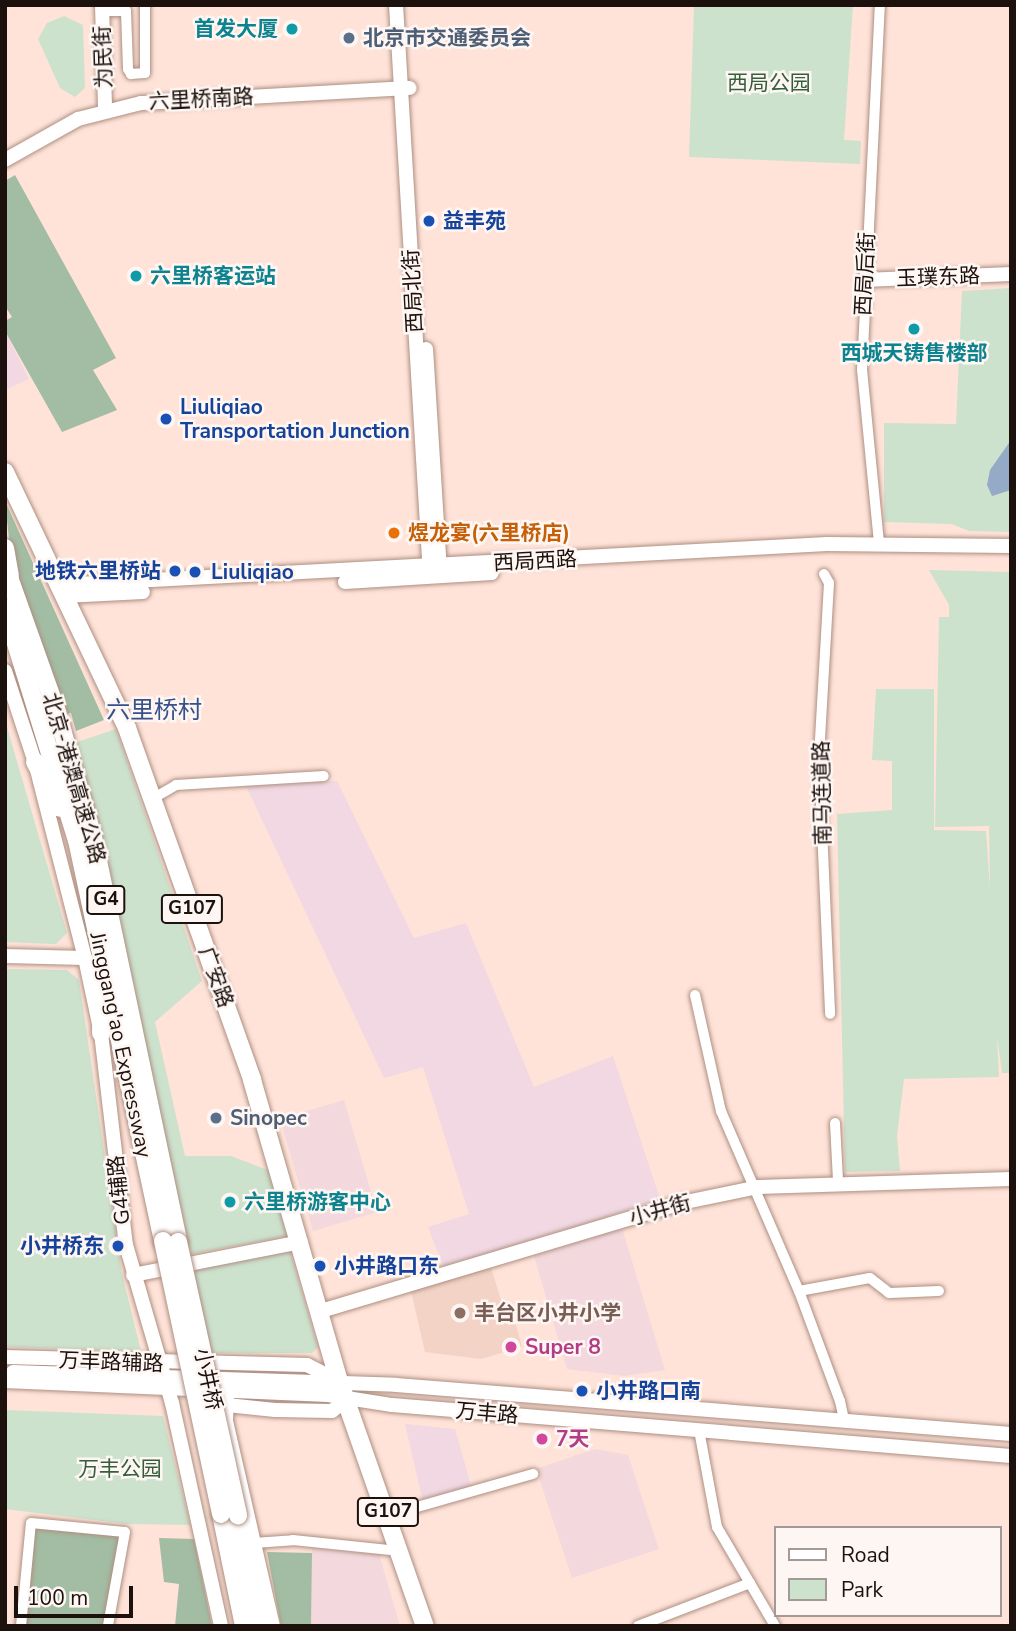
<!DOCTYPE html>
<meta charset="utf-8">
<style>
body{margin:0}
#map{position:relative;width:1016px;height:1631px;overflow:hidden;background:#ffe3d8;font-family:"Nunito Sans","Noto Sans SC",sans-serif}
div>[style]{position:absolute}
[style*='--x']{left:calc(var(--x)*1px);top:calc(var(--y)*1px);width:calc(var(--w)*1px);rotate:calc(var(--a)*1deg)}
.commercial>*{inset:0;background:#f3d8dd}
.industrial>*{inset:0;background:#f1d8e2}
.built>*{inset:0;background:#f3d3c5}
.green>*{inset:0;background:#cce2cd}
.forest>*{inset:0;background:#a2bda3}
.water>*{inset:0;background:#95aac6}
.roads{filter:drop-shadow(0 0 2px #ae8f82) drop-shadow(0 0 2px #ae8f82)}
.street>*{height:10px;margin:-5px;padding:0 5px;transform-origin:5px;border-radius:5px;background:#fff}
.secondary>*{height:14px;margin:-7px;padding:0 7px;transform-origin:7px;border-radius:7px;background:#fff}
.highway>*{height:18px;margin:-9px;padding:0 9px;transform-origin:9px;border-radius:9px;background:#fff}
.bridges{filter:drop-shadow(0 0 2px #ae8f82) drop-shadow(0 0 2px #ae8f82)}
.highway-bridge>*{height:18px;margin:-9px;padding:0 9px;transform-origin:9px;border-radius:9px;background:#fff}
.dots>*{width:19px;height:19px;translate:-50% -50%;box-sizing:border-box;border:4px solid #fdf6f3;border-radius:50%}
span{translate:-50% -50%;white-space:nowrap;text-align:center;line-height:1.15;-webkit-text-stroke:5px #fdf6f3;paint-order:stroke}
.shield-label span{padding:2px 5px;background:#fdf6f3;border:2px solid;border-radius:5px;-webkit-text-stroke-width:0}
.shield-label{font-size:19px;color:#1c110c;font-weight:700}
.culture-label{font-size:21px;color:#0d838f;font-weight:700}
.right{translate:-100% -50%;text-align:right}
.left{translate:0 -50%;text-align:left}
.service-label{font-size:21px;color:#4e5e75;font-weight:700}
.street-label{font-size:21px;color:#1c110c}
.park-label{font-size:21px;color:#355f3a}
.transit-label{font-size:21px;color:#164399;font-weight:700}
.food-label{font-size:21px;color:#c56008;font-weight:700}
.education-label{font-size:21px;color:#785e54;font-weight:700}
.hotel-label{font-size:21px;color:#b23c85;font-weight:700}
.quarter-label{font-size:24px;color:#37518b}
.frame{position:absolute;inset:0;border:7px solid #1c110c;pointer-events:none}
.legend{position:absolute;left:774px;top:1526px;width:228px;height:91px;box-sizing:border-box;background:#fdf6f3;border:2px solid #a39a97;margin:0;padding:9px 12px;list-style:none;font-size:21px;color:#1c110c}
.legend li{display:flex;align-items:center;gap:14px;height:35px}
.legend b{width:35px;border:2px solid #a39a97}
.scale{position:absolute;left:14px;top:1586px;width:119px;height:32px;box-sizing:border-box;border:4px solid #1c110c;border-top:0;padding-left:9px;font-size:21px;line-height:24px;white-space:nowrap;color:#1c110c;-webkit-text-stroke:5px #fdf6f3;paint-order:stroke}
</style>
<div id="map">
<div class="commercial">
<i style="clip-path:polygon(344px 1100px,377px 1212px,313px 1231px,280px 1119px)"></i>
<i style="clip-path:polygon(622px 1228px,665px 1370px,624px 1376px,567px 1369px,534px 1256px)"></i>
<i style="clip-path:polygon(595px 1449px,628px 1455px,659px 1549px,572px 1578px,536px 1469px)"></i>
<i style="clip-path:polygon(312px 1548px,379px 1554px,400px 1626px,311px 1626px)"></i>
</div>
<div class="industrial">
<i style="clip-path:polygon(5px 331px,29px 379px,5px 390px)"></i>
<i style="clip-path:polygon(337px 781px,414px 938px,466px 923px,534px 1087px,613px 1056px,660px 1199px,445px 1271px,428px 1227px,469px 1214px,423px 1067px,384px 1078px,245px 784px)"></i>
<i style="clip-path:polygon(405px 1424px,455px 1429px,472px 1489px,423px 1502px)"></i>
</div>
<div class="built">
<i style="clip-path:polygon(490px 1264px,508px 1323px,515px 1321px,522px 1347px,481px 1359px,425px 1352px,411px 1291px)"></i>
</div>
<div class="green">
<i style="clip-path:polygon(694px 5px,853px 5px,844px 140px,861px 141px,860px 164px,689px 157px)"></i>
<i style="clip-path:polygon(64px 16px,83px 25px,85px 88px,75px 97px,60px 88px,38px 39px,47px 23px)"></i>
<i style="clip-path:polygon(1011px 288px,1011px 532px,969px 531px,952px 524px,884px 522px,884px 423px,956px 424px,962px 291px)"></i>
<i style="clip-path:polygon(929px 570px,1011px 572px,1011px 1073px,1002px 1073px,997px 1036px,999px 1077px,904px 1079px,897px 1136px,900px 1171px,845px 1172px,837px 814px,892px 810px,892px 761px,872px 760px,876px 689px,934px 689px,934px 830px,986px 831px,990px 889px,989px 826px,935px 827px,939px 617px,949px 617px,949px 605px)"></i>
<i style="clip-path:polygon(5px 720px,67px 933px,56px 944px,5px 942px)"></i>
<i style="clip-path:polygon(116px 729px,202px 981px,155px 1022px,185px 1156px,231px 1156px,270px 1171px,289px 1236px,191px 1254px,77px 742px)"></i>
<i style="clip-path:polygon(5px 969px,67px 970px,79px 980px,122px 1274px,141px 1351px,5px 1347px)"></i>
<i style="clip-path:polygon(290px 1251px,318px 1347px,312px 1353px,210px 1353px,193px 1268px)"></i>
<i style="clip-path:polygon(5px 1410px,163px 1416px,190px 1525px,127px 1524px,5px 1509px)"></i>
</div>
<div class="forest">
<i style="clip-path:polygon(15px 175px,116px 358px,93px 370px,117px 410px,62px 432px,5px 331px,5px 321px,12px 317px,5px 306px,5px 181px)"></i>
<i style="clip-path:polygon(5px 501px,104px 720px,76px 731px,71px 713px,61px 714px,11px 558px)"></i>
<i style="clip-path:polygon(35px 1527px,120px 1536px,103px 1626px,24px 1626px)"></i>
<i style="clip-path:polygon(159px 1538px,194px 1539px,212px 1626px,175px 1626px,179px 1584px,164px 1582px)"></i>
<i style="clip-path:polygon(267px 1552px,312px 1553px,311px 1626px,281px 1626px)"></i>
</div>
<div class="water">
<i style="clip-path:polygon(1011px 440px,1011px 490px,992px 496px,987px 485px,990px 470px)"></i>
</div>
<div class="roads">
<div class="street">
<i style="--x:102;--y:11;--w:24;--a:0"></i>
<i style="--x:126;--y:11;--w:58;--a:88"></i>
<i style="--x:128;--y:69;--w:6;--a:59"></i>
<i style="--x:131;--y:74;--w:14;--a:-4"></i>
<i style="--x:145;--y:73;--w:68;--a:-90"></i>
<i style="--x:879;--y:543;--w:174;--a:-95.6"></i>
<i style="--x:862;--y:370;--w:365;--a:-87.2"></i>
<i style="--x:824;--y:574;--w:10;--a:61"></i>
<i style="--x:829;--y:583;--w:176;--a:93.3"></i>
<i style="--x:819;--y:759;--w:255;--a:87.5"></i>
<i style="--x:152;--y:799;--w:28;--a:-30"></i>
<i style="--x:176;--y:785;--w:148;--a:-3.5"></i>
<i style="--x:695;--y:995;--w:119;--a:77.4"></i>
<i style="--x:721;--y:1111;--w:196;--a:66.6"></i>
<i style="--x:799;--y:1291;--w:117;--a:69.6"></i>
<i style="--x:840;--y:1401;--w:19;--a:78"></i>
<i style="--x:835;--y:1123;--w:58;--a:87"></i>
<i style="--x:799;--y:1291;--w:72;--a:-10.4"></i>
<i style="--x:870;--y:1278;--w:24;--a:38"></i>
<i style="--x:889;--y:1293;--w:50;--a:-2.3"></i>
<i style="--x:699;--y:1430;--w:99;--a:79.5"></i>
<i style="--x:717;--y:1527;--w:115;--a:59.6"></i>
<i style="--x:389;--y:1515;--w:150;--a:-15.9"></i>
<i style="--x:254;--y:1543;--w:39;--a:-4"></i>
<i style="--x:293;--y:1540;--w:108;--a:5.9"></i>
<i style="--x:21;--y:1626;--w:103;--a:-84.5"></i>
<i style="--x:31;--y:1523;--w:94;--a:5.5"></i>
<i style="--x:125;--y:1532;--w:96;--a:100.3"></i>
<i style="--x:638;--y:1626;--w:120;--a:-21"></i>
</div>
<div class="secondary">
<i style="--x:102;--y:5;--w:104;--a:88.3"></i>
<i style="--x:396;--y:5;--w:572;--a:86.59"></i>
<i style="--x:5;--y:160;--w:84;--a:-29.3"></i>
<i style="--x:78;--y:119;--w:65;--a:-14.3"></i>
<i style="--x:141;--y:103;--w:269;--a:-3.2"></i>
<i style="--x:864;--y:280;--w:147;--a:-2.3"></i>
<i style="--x:426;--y:349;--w:224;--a:86.4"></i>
<i style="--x:345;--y:582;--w:147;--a:-3.5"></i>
<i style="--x:59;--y:585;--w:769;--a:-3.06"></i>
<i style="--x:827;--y:544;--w:184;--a:0.6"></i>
<i style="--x:64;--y:596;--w:79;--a:-2.9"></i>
<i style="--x:5;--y:671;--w:96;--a:71.8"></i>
<i style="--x:35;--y:762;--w:202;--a:75.7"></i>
<i style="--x:85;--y:958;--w:77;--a:78"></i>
<i style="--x:101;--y:1033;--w:213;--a:83.3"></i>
<i style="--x:126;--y:1245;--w:165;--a:73.8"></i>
<i style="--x:172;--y:1403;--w:228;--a:77.6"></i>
<i style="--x:5;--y:956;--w:80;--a:1.4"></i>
<i style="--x:133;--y:1275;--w:171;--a:-11.1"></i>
<i style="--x:321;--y:1311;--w:376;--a:-16.7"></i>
<i style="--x:681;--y:1203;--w:79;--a:-11.7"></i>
<i style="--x:758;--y:1187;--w:253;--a:-1.8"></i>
<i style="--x:5;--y:1357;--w:302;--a:1.5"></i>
<i style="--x:307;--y:1365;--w:31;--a:27"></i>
<i style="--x:13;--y:1372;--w:383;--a:1.9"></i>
<i style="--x:396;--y:1385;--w:617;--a:4.56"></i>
<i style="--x:5;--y:1381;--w:323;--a:2.5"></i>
<i style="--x:328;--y:1395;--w:65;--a:8.9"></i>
<i style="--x:392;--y:1405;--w:621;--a:4.71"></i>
<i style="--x:227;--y:1392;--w:29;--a:92"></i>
<i style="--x:226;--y:1421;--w:210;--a:77.1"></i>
<i style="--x:222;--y:1400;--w:7;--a:45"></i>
<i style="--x:227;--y:1405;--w:48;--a:5.9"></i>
<i style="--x:275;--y:1410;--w:57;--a:1"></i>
<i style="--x:332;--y:1411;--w:18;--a:-38"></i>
</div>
<div class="highway">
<i style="--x:5;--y:472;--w:284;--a:64.5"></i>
<i style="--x:127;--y:728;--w:374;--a:70.4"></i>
<i style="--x:252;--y:1080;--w:313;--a:73.9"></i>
<i style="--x:339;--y:1381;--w:260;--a:70.7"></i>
<i style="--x:5;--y:548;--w:28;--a:80"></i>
<i style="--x:5;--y:566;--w:152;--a:70.4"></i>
<i style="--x:56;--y:709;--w:133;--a:73.9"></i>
<i style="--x:93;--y:837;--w:414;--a:78.1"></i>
<i style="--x:5;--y:608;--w:243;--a:72.8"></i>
<i style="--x:77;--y:840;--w:410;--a:77.9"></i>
<i style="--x:35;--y:762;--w:52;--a:61.5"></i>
<i style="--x:101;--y:1033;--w:43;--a:-88.7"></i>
<i style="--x:221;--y:1514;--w:114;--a:78.4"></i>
<i style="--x:238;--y:1516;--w:112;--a:78.7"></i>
</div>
</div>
<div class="bridges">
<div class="highway-bridge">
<i style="--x:163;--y:1241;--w:279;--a:78"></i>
<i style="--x:178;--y:1242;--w:280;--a:77.6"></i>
</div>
</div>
<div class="dots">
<i style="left:292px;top:29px;background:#0f9aa8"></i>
<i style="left:349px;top:38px;background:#5c6f8a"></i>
<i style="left:429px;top:221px;background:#1a4fb4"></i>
<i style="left:136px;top:276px;background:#0f9aa8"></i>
<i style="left:914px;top:329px;background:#0f9aa8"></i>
<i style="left:166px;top:419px;background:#1a4fb4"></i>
<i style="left:394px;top:533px;background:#e8710a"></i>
<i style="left:175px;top:571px;background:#1a4fb4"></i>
<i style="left:195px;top:572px;background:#1a4fb4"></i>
<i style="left:216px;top:1118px;background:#5c6f8a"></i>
<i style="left:230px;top:1202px;background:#0f9aa8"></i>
<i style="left:118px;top:1246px;background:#1a4fb4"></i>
<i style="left:320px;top:1266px;background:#1a4fb4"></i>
<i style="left:460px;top:1313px;background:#8d6e63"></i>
<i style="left:511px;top:1347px;background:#d1479c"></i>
<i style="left:582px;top:1391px;background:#1a4fb4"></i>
<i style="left:542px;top:1439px;background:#d1479c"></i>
</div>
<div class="shield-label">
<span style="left:106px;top:900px">G4</span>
<span style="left:192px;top:909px">G107</span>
<span style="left:388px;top:1512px">G107</span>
</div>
<div class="culture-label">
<span class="right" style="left:278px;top:29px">首发大厦</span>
<span class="left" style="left:150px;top:276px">六里桥客运站</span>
<span style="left:914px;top:353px">西城天铸售楼部</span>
<span class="left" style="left:244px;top:1202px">六里桥游客中心</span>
</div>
<div class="service-label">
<span class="left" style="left:363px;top:38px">北京市交通委员会</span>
<span class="left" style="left:230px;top:1118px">Sinopec</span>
</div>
<div class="street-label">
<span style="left:103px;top:57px;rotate:-92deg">为民街</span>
<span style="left:201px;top:99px;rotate:-3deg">六里桥南路</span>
<span style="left:865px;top:274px;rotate:-87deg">西局后街</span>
<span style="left:938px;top:277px;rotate:-2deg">玉璞东路</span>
<span style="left:413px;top:291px;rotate:-93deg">西局北街</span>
<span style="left:535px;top:561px;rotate:-3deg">西局西路</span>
<span style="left:74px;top:778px;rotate:74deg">北京-港澳高速公路</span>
<span style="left:822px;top:793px;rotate:-91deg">南马连道路</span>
<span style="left:216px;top:977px;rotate:70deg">广安路</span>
<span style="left:121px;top:1045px;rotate:78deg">Jinggang'ao Expressway</span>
<span style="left:119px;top:1190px;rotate:-96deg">G4辅路</span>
<span style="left:660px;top:1210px;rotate:-15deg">小井街</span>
<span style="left:111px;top:1362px;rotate:2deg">万丰路辅路</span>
<span style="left:208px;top:1379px;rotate:78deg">小井桥</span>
<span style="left:487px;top:1413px;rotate:5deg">万丰路</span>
</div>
<div class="park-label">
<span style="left:769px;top:83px">西局公园</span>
<span style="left:120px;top:1469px">万丰公园</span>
</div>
<div class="transit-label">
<span class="left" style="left:443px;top:221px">益丰苑</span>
<span class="left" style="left:180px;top:419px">Liuliqiao<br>Transportation Junction</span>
<span class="right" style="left:161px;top:571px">地铁六里桥站</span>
<span class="left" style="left:211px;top:572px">Liuliqiao</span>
<span class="right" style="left:104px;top:1246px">小井桥东</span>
<span class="left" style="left:334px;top:1266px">小井路口东</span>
<span class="left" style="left:596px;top:1391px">小井路口南</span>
</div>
<div class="food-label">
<span class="left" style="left:408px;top:533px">煜龙宴(六里桥店)</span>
</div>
<div class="education-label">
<span class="left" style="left:474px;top:1313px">丰台区小井小学</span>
</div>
<div class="hotel-label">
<span class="left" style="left:525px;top:1347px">Super 8</span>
<span class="left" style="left:556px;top:1439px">7天</span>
</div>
<div class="quarter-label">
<span style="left:154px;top:711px">六里桥村</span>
</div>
<div class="frame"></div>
<ul class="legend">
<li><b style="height:9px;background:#fff"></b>Road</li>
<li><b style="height:19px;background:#cce2cd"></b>Park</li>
</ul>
<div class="scale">100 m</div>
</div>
